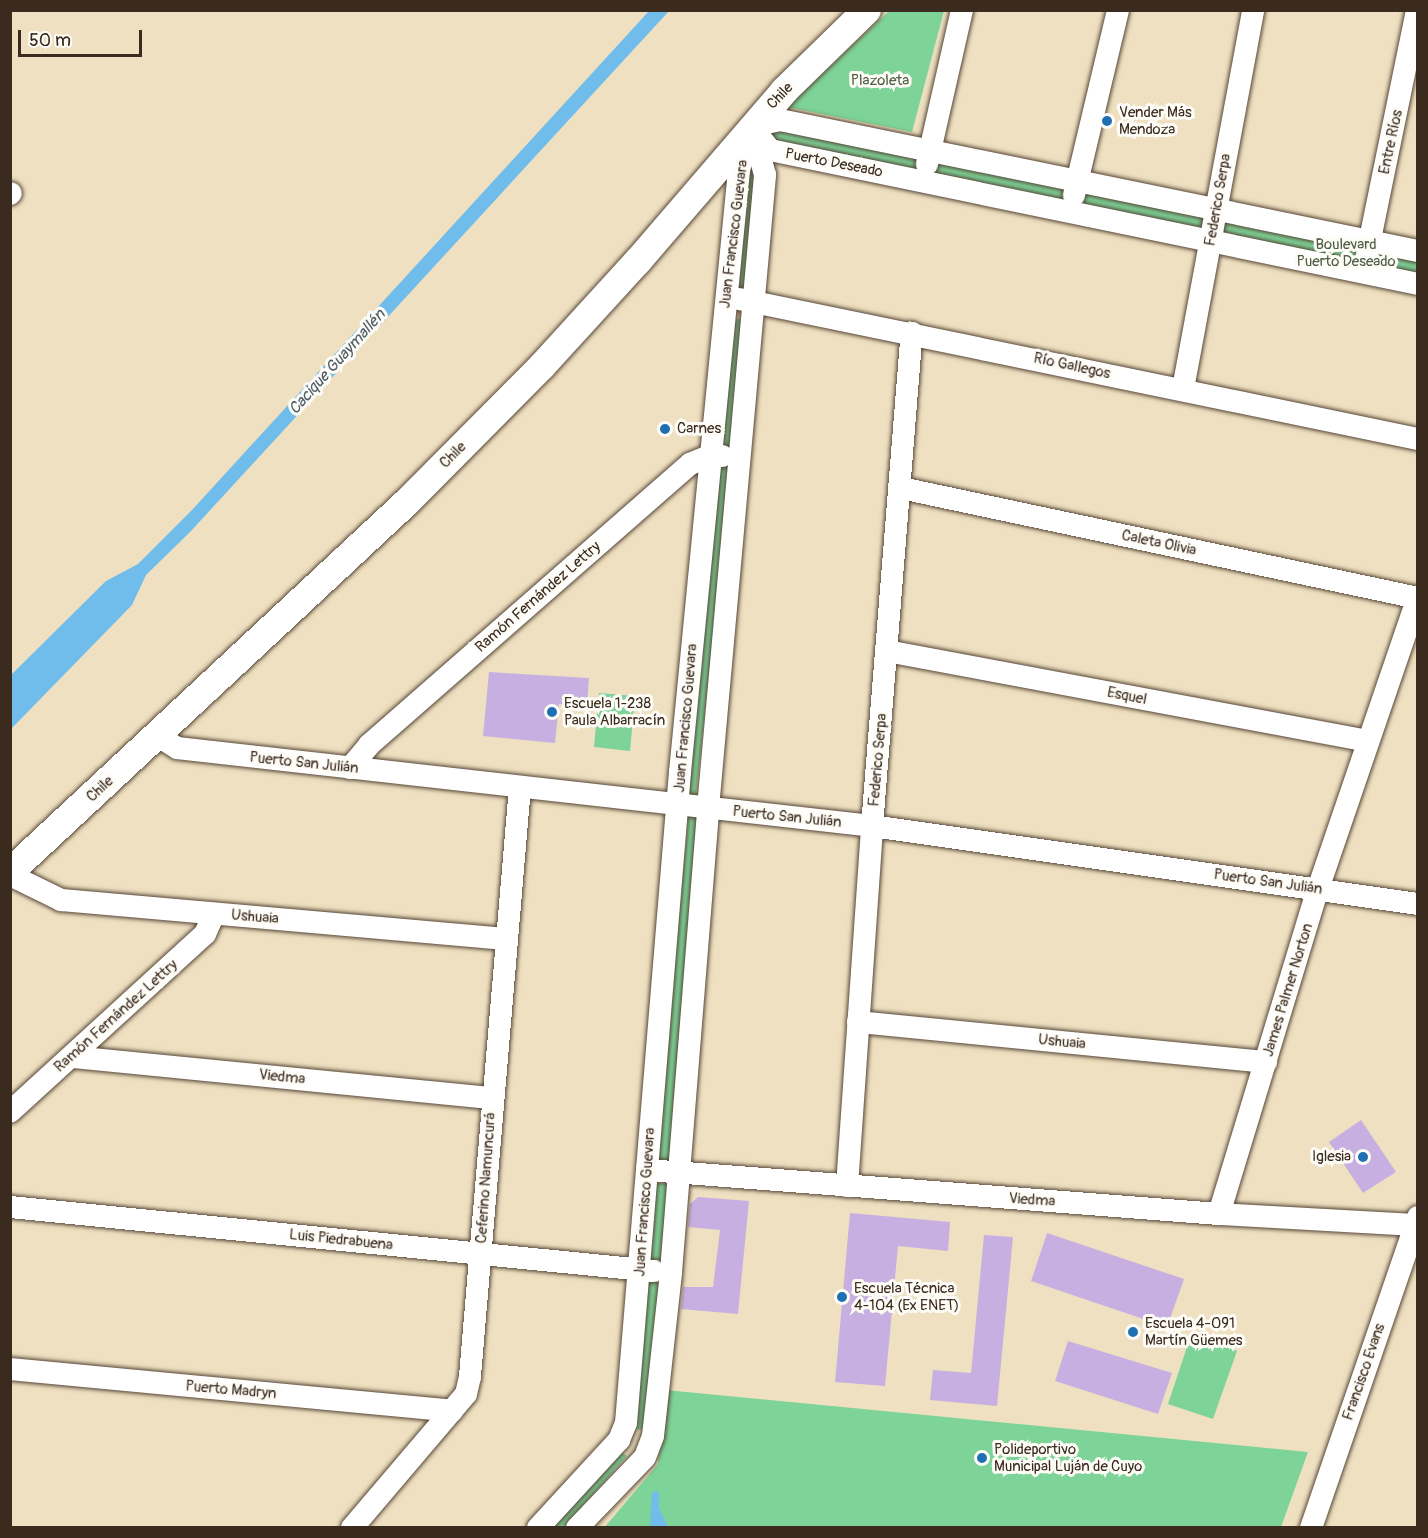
<!DOCTYPE html>
<meta charset="utf-8">
<style>
body{margin:0}
#map{position:relative;width:1428px;height:1538px;overflow:hidden;background:#eee0c0;font-family:Pangolin,sans-serif}
div>[style]{position:absolute}
[style*='--x']{left:calc(var(--x)*1px);top:calc(var(--y)*1px);width:calc(var(--w)*1px);rotate:calc(var(--a)*1deg)}
.green>*{inset:0;background:#7ed498}
.water>*{inset:0;background:#70bcea}
.building>*{inset:0;background:#c7b0e1}
.roads{filter:drop-shadow(0 0 2px #564536) drop-shadow(0 0 2px #564536)}
.minor>*{height:22px;margin:-11px;padding:0 11px;transform-origin:11px;border-radius:11px;background:#fff}
.major>*{height:28px;margin:-14px;padding:0 14px;transform-origin:14px;border-radius:14px;background:#fff}
.dots>*{width:16px;height:16px;translate:-50% -50%;box-sizing:border-box;border:3px solid #fdfcf7;border-radius:50%}
span{translate:-50% -50%;white-space:nowrap;text-align:center;line-height:1.15;-webkit-text-stroke:6px #fdfcf7;paint-order:stroke}
.park-label{font-size:15px;color:#4f5d43}
.street-label{font-size:15px;color:#3b2a1e}
.poi-label{font-size:15px;color:#3b2a1e}
.left{translate:0 -50%;text-align:left}
.right{translate:-100% -50%;text-align:right}
.water-label{font-size:16px;color:#4e5d65;font-style:italic}
.frame{position:absolute;inset:0;border:12px solid #3b2a1e;pointer-events:none}
.scale{position:absolute;left:18px;top:30px;width:124px;height:27px;box-sizing:border-box;border:3px solid #3b2a1e;border-top:0;padding-left:8px;font-size:18px;line-height:21px;white-space:nowrap;color:#3b2a1e;-webkit-text-stroke:4px #fdfcf7;paint-order:stroke}
</style>
<div id="map">
<div class="green">
<i style="clip-path:polygon(889px 11px,944px 11px,912px 132px,787px 107px)"></i>
<i style="clip-path:polygon(752px 126px,1417px 251px,1417px 284px,770px 150px)"></i>
<i style="clip-path:polygon(743px 173px,758px 174px,749px 300px,732px 299px)"></i>
<i style="clip-path:polygon(725px 319px,747px 319px,736px 454px,712px 452px)"></i>
<i style="clip-path:polygon(711px 465px,733px 466px,695px 801px,680px 801px)"></i>
<i style="clip-path:polygon(599px 693px,635px 696px,630px 751px,594px 747px)"></i>
<i style="clip-path:polygon(689px 810px,703px 811px,671px 1166px,656px 1165px)"></i>
<i style="clip-path:polygon(655px 1183px,669px 1184px,661px 1263px,647px 1261px)"></i>
<i style="clip-path:polygon(647px 1281px,661px 1283px,648px 1430px,634px 1429px)"></i>
<i style="clip-path:polygon(1191px 1335px,1237px 1351px,1213px 1419px,1168px 1404px)"></i>
<i style="clip-path:polygon(665px 1390px,1308px 1452px,1281px 1527px,604px 1528px,658px 1464px)"></i>
<i style="clip-path:polygon(616px 1449px,627px 1456px,564px 1527px,546px 1528px)"></i>
</div>
<div class="water">
<i style="clip-path:polygon(649px 11px,669px 11px,190px 532px,146px 575px,132px 605px,11px 729px,11px 675px,106px 581px,138px 564px,192px 510px)"></i>
<i style="clip-path:polygon(652px 1492px,659px 1492px,659px 1508px,668px 1527px,650px 1527px)"></i>
</div>
<div class="building">
<i style="clip-path:polygon(489px 672px,589px 678px,587px 706px,559px 704px,555px 743px,483px 736px)"></i>
<i style="clip-path:polygon(1361px 1120px,1396px 1172px,1363px 1193px,1329px 1142px)"></i>
<i style="clip-path:polygon(698px 1197px,749px 1201px,738px 1314px,681px 1309px,683px 1287px,713px 1287px,720px 1230px,688px 1227px,690px 1204px)"></i>
<i style="clip-path:polygon(850px 1213px,950px 1222px,948px 1251px,898px 1246px,885px 1386px,835px 1382px)"></i>
<i style="clip-path:polygon(1047px 1233px,1184px 1279px,1167px 1327px,1031px 1281px)"></i>
<i style="clip-path:polygon(984px 1235px,1013px 1237px,997px 1406px,930px 1400px,933px 1370px,971px 1373px)"></i>
<i style="clip-path:polygon(1068px 1341px,1172px 1373px,1158px 1414px,1055px 1381px)"></i>
</div>
<div class="roads">
<div class="minor">
<i style="--x:752;--y:126;--w:29;--a:-12"></i>
<i style="--x:780;--y:120;--w:651;--a:11.6"></i>
<i style="--x:754;--y:130;--w:26;--a:51"></i>
<i style="--x:770;--y:150;--w:662;--a:11.68"></i>
<i style="--x:927;--y:164;--w:158;--a:-77.2"></i>
<i style="--x:10;--y:194;--w:1;--a:-45"></i>
<i style="--x:1074;--y:195;--w:190;--a:-76.6"></i>
<i style="--x:1367;--y:254;--w:249;--a:-78.4"></i>
<i style="--x:739;--y:299;--w:693;--a:11.65"></i>
<i style="--x:1183;--y:389;--w:385;--a:-79.5"></i>
<i style="--x:901;--y:488;--w:529;--a:12.01"></i>
<i style="--x:887;--y:651;--w:488;--a:10.6"></i>
<i style="--x:158;--y:736;--w:22;--a:32"></i>
<i style="--x:177;--y:748;--w:699;--a:6.4"></i>
<i style="--x:872;--y:826;--w:552;--a:8.13"></i>
<i style="--x:350;--y:768;--w:30;--a:-50"></i>
<i style="--x:369;--y:745;--w:427;--a:-41.2"></i>
<i style="--x:690;--y:464;--w:23;--a:-23"></i>
<i style="--x:711;--y:455;--w:11;--a:5"></i>
<i style="--x:10;--y:875;--w:57;--a:26.1"></i>
<i style="--x:61;--y:900;--w:447;--a:5"></i>
<i style="--x:858;--y:1022;--w:410;--a:5.6"></i>
<i style="--x:72;--y:1057;--w:422;--a:5.6"></i>
<i style="--x:10;--y:1112;--w:264;--a:-42.4"></i>
<i style="--x:205;--y:934;--w:22;--a:-66"></i>
<i style="--x:647;--y:1170;--w:574;--a:4.4"></i>
<i style="--x:1219;--y:1214;--w:199;--a:3.2"></i>
<i style="--x:847;--y:1186;--w:361;--a:-86"></i>
<i style="--x:872;--y:826;--w:495;--a:-85.4"></i>
<i style="--x:10;--y:1207;--w:647;--a:5.68"></i>
<i style="--x:1219;--y:1214;--w:340;--a:-73.1"></i>
<i style="--x:1318;--y:889;--w:309;--a:-71.1"></i>
<i style="--x:10;--y:1369;--w:444;--a:5.4"></i>
<i style="--x:352;--y:1528;--w:176;--a:-49.6"></i>
<i style="--x:466;--y:1394;--w:18;--a:-77"></i>
<i style="--x:470;--y:1376;--w:591;--a:-85.15"></i>
<i style="--x:538;--y:1528;--w:120;--a:-47.4"></i>
<i style="--x:619;--y:1440;--w:18;--a:-68"></i>
<i style="--x:626;--y:1423;--w:653;--a:-85.26"></i>
<i style="--x:680;--y:772;--w:605;--a:-84.4"></i>
<i style="--x:739;--y:170;--w:35;--a:-74"></i>
<i style="--x:577;--y:1528;--w:98;--a:-46.2"></i>
<i style="--x:645;--y:1457;--w:22;--a:-69"></i>
<i style="--x:653;--y:1436;--w:165;--a:-83.7"></i>
<i style="--x:671;--y:1272;--w:465;--a:-85.4"></i>
<i style="--x:708;--y:808;--w:636;--a:-84.85"></i>
<i style="--x:765;--y:175;--w:51;--a:-104.9"></i>
<i style="--x:1311;--y:1528;--w:329;--a:-71"></i>
</div>
<div class="major">
<i style="--x:10;--y:872;--w:544;--a:-42.99"></i>
<i style="--x:408;--y:501;--w:190;--a:-45.2"></i>
<i style="--x:542;--y:366;--w:142;--a:-47.6"></i>
<i style="--x:638;--y:261;--w:224;--a:-49.3"></i>
<i style="--x:784;--y:91;--w:116;--a:-44.3"></i>
</div>
</div>
<div class="dots">
<i style="left:1107px;top:121px;background:#1f6fb2"></i>
<i style="left:665px;top:429px;background:#1f6fb2"></i>
<i style="left:552px;top:712px;background:#1f6fb2"></i>
<i style="left:1363px;top:1157px;background:#1f6fb2"></i>
<i style="left:842px;top:1297px;background:#1f6fb2"></i>
<i style="left:1133px;top:1332px;background:#1f6fb2"></i>
<i style="left:982px;top:1458px;background:#1f6fb2"></i>
</div>
<div class="park-label">
<span style="left:880px;top:81px">Plazoleta</span>
<span style="left:1346px;top:253px">Boulevard<br>Puerto Deseado</span>
</div>
<div class="street-label">
<span style="left:780px;top:96px;rotate:-46deg">Chile</span>
<span style="left:1391px;top:142px;rotate:-78deg">Entre Ríos</span>
<span style="left:834px;top:163px;rotate:11deg">Puerto Deseado</span>
<span style="left:1218px;top:200px;rotate:-80deg">Federico Serpa</span>
<span style="left:734px;top:234px;rotate:-83deg">Juan Francisco Guevara</span>
<span style="left:1072px;top:366px;rotate:12deg">Río Gallegos</span>
<span style="left:453px;top:455px;rotate:-45deg">Chile</span>
<span style="left:1159px;top:543px;rotate:12deg">Caleta Olivia</span>
<span style="left:538px;top:597px;rotate:-41deg">Ramón Fernández Lettry</span>
<span style="left:1127px;top:696px;rotate:11deg">Esquel</span>
<span style="left:686px;top:718px;rotate:-85deg">Juan Francisco Guevara</span>
<span style="left:878px;top:760px;rotate:-85deg">Federico Serpa</span>
<span style="left:304px;top:763px;rotate:6deg">Puerto San Julián</span>
<span style="left:100px;top:789px;rotate:-43deg">Chile</span>
<span style="left:787px;top:817px;rotate:6deg">Puerto San Julián</span>
<span style="left:1268px;top:882px;rotate:8deg">Puerto San Julián</span>
<span style="left:255px;top:917px;rotate:5deg">Ushuaia</span>
<span style="left:1288px;top:990px;rotate:-73deg">James Palmer Norton</span>
<span style="left:116px;top:1016px;rotate:-42deg">Ramón Fernández Lettry</span>
<span style="left:1062px;top:1042px;rotate:6deg">Ushuaia</span>
<span style="left:282px;top:1077px;rotate:6deg">Viedma</span>
<span style="left:486px;top:1178px;rotate:-86deg">Ceferino Namuncurá</span>
<span style="left:1032px;top:1200px;rotate:4deg">Viedma</span>
<span style="left:645px;top:1202px;rotate:-86deg">Juan Francisco Guevara</span>
<span style="left:341px;top:1240px;rotate:6deg">Luis Piedrabuena</span>
<span style="left:1364px;top:1372px;rotate:-71deg">Francisco Evans</span>
<span style="left:231px;top:1390px;rotate:5deg">Puerto Madryn</span>
</div>
<div class="poi-label">
<span class="left" style="left:1119px;top:121px">Vender Más<br>Mendoza</span>
<span class="left" style="left:677px;top:429px">Carnes</span>
<span class="left" style="left:564px;top:712px">Escuela 1-238<br>Paula Albarracín</span>
<span class="right" style="left:1351px;top:1157px">Iglesia</span>
<span class="left" style="left:854px;top:1297px">Escuela Técnica<br>4-104 (Ex ENET)</span>
<span class="left" style="left:1145px;top:1332px">Escuela 4-091<br>Martín Güemes</span>
<span class="left" style="left:994px;top:1458px">Polideportivo<br>Municipal Luján de Cuyo</span>
</div>
<div class="water-label">
<span style="left:337px;top:362px;rotate:-48deg">Cacique Guaymallén</span>
</div>
<div class="frame"></div>
<div class="scale">50 m</div>
</div>
